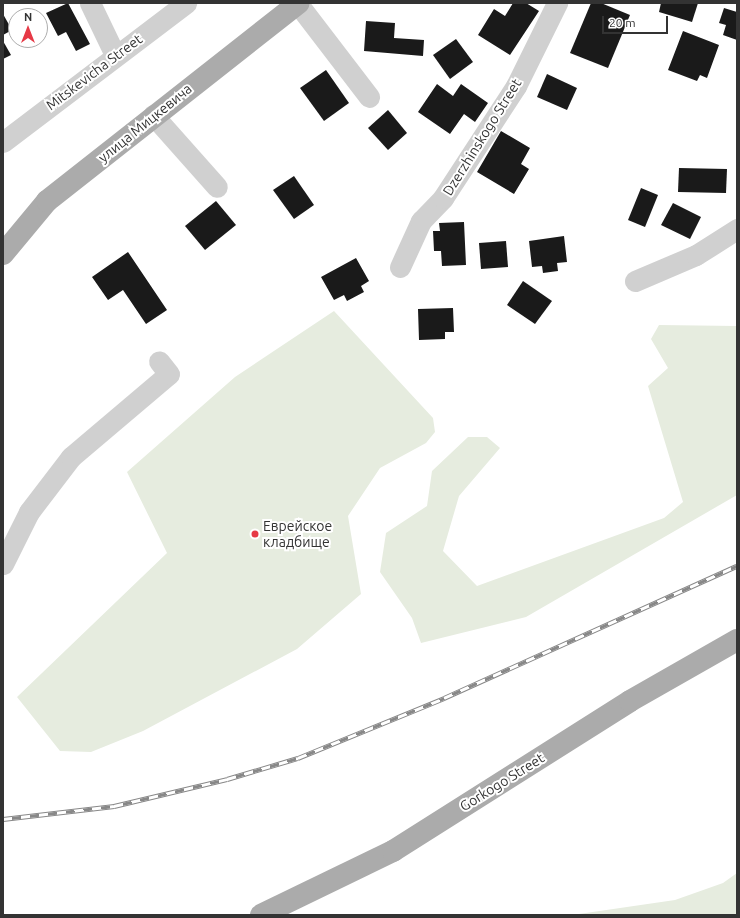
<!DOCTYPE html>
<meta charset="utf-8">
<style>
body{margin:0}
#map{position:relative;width:740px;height:918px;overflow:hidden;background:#fff;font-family:Ubuntu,sans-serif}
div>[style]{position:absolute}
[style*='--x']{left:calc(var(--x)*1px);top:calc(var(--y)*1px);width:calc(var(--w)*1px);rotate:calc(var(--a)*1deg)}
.green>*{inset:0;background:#e6ecdf}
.building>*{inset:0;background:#1a1a1a}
.minor>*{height:21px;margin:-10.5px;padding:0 10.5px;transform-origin:10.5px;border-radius:10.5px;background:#d0d0d0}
.major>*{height:22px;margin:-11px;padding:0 11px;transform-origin:11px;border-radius:11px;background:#ababab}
.rail>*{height:4.5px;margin-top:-2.25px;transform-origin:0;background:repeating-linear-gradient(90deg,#fff 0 9px,#888 0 18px);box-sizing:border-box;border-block:1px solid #888}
.dots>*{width:11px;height:11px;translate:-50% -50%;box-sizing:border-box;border:2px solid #fff;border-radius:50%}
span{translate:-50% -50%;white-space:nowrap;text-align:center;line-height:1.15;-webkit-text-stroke:4px #fff;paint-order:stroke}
.street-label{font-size:14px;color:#333}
.poi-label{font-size:14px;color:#333}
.left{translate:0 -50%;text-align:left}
.frame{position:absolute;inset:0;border:4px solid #333;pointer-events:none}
.north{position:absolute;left:8px;top:8px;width:40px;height:40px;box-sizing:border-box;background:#fff;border:1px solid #adadad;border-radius:50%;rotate:0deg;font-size:11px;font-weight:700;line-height:16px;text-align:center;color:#333}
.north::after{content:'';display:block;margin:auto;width:14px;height:18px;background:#e63946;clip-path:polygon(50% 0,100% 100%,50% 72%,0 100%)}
.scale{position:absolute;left:602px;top:16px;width:66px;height:18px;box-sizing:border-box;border:2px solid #333;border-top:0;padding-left:5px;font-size:12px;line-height:14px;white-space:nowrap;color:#333;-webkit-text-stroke:3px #fff;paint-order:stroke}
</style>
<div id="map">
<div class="green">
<i style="clip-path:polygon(334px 311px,433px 418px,435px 432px,426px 443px,380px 468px,348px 516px,361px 594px,297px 649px,143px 731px,91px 752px,60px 751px,17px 697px,167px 553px,127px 472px,235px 377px)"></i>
<i style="clip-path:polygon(659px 325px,737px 326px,737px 495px,526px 617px,421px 643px,412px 618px,380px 572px,386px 533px,427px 506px,432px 471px,468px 437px,487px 437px,500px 448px,459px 496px,443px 551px,477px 586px,664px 518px,683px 502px,648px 386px,668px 368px,651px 339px)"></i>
<i style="clip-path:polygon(737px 873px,737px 915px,572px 915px,675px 900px,723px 883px)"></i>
</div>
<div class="building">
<i style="clip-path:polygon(68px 3px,90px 44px,76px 51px,66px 32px,58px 36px,46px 13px)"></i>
<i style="clip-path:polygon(513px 3px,526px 3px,539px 11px,510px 55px,478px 35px,494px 9px,505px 16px)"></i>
<i style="clip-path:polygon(591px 3px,601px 3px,630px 15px,608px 68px,570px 53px)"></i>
<i style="clip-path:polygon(661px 3px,698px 3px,692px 22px,659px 12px)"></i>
<i style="clip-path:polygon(724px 8px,737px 12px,737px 40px,723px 35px,726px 25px,719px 23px)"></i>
<i style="clip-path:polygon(3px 14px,12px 30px,3px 35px)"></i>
<i style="clip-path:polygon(366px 21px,395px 23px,394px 38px,424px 40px,423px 56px,364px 51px)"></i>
<i style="clip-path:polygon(683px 31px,719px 45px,707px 78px,700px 75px,697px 81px,668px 70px)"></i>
<i style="clip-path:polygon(456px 39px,473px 62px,450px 79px,433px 55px)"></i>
<i style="clip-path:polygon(3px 41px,11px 55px,3px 59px)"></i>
<i style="clip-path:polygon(326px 70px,349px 103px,324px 121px,300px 88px)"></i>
<i style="clip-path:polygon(547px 74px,577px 88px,567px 110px,537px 97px)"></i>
<i style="clip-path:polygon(437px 84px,453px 96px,461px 84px,488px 103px,475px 122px,464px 114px,450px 134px,418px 112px)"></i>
<i style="clip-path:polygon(388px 110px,407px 133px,388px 150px,368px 128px)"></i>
<i style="clip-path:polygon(501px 131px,530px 148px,521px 164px,529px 169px,514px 194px,477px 172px)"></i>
<i style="clip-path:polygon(679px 168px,727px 169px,726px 193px,678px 192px)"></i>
<i style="clip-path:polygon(294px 176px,314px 205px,294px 219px,273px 190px)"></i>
<i style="clip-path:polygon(641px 188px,658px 195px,645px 227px,628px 220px)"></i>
<i style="clip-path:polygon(216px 201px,236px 225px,205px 250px,185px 226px)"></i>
<i style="clip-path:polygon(673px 203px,701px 217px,690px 239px,661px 225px)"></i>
<i style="clip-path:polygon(464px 222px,466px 265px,442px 266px,441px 251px,434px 251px,433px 231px,440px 231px,439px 223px)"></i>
<i style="clip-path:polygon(564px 236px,567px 262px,557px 263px,558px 271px,543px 273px,542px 266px,532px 267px,529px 241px)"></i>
<i style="clip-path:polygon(506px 241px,508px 267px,481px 269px,479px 243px)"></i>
<i style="clip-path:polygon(128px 252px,167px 310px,146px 324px,123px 290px,108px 300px,92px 277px)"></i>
<i style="clip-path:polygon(356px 258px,369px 281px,361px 286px,364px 292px,347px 301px,344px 295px,334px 300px,321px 277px)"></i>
<i style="clip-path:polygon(523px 281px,552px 301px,535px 324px,507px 305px)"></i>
<i style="clip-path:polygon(453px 308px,454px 332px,445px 332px,445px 339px,419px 340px,418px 309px)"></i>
</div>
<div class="minor">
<i style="--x:90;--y:3;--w:58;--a:64.3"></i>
<i style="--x:298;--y:4;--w:117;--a:52.6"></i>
<i style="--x:153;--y:115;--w:96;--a:48.4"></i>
<i style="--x:3;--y:142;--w:230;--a:-37.2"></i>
<i style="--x:400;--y:267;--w:51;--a:-65.5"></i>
<i style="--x:421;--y:221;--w:32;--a:-46"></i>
<i style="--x:443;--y:198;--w:134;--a:-56.9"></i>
<i style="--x:516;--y:86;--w:93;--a:-63.7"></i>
<i style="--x:635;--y:281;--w:66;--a:-23.1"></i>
<i style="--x:696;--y:255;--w:49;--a:-32.4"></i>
<i style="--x:3;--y:564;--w:58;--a:-63.4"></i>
<i style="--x:29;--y:512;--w:69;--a:-52.6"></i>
<i style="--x:71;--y:457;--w:128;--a:-40.3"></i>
<i style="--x:169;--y:374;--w:16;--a:-128"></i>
</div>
<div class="major">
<i style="--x:3;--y:254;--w:69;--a:-50.3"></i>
<i style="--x:47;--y:201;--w:320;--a:-38.2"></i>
<i style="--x:261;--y:915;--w:147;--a:-25.9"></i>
<i style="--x:393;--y:851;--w:280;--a:-32.3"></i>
<i style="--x:630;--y:701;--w:123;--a:-29.7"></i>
</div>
<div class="rail">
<i style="--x:3;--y:819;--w:112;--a:-6.7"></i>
<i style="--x:114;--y:806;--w:116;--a:-13.4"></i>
<i style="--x:227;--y:779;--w:74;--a:-16.5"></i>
<i style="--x:298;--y:758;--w:158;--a:-22.3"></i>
<i style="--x:444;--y:698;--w:321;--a:-24.3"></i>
</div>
<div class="dots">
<i style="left:255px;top:534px;background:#e63946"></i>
</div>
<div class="street-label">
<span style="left:94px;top:72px;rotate:-37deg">Mitskevicha Street</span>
<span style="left:145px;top:123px;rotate:-39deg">улица Мицкевича</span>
<span style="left:482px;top:137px;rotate:-58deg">Dzerzhinskogo Street</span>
<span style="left:502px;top:782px;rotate:-32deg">Gorkogo Street</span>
</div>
<div class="poi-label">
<span class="left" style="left:263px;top:534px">Еврейское<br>кладбище</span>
</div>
<div class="frame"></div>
<div class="north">N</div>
<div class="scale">20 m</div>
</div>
